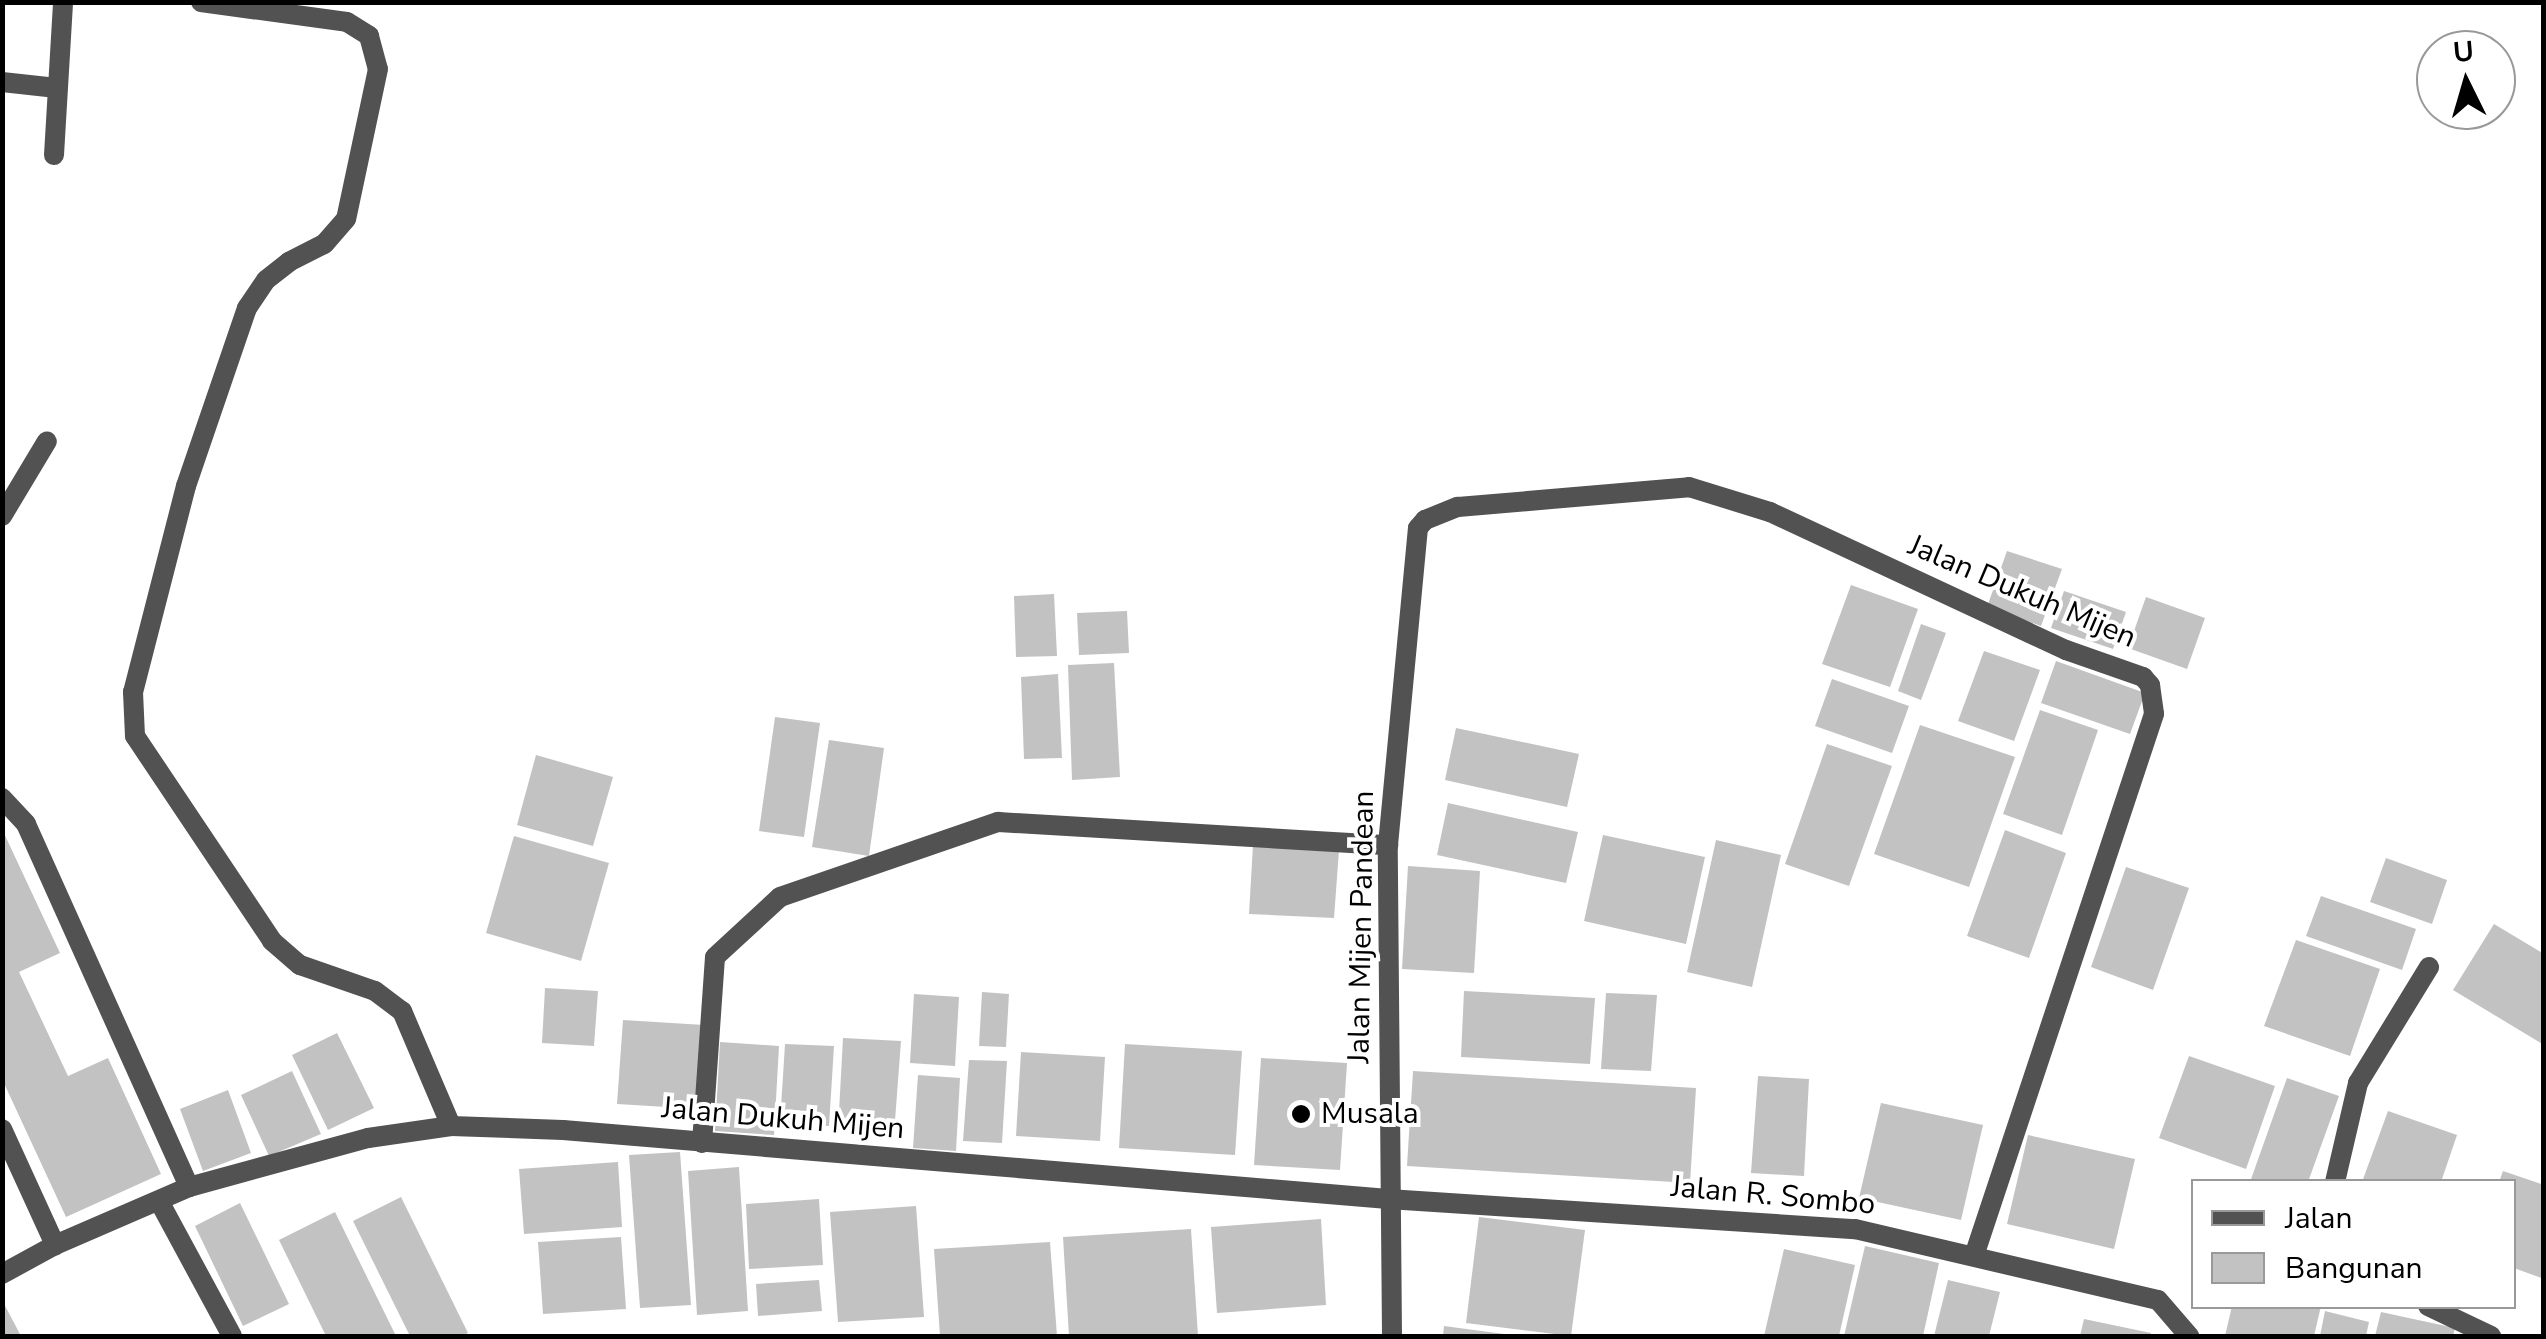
<!DOCTYPE html>
<style>
body{margin:0}
#map{position:relative;width:2546px;height:1339px;overflow:hidden;background:#fff;font-family:"Nunito Sans",sans-serif}
div>[style]{position:absolute}
[style*='--x']{left:calc(var(--x)*1px);top:calc(var(--y)*1px);width:calc(var(--w)*1px);rotate:calc(var(--a)*1deg)}
.building>*{inset:0;background:#c2c2c2}
.minor>*{height:20px;margin:-10px;padding:0 10px;transform-origin:10px;border-radius:10px;background:#525252}
.dots>*{width:28px;height:28px;translate:-50% -50%;box-sizing:border-box;border:5px solid #fff;border-radius:50%}
span{translate:-50% -50%;white-space:nowrap;text-align:center;line-height:1.15;-webkit-text-stroke:8px #fff;paint-order:stroke}
.street-label{font-size:30px;color:#000}
.poi-label{font-size:30px;color:#000}
.left{translate:0 -50%;text-align:left}
.frame{position:absolute;inset:0;border:5px solid #000;pointer-events:none}
.legend{position:absolute;left:2191px;top:1179px;width:325px;height:130px;box-sizing:border-box;background:#fff;border:2px solid #999;margin:0;padding:12px 18px;list-style:none;font-size:30px;color:#000}
.legend li{display:flex;align-items:center;gap:20px;height:50px}
.legend b{width:50px;border:2px solid #999}
.north{position:absolute;left:2416px;top:30px;width:100px;height:100px;box-sizing:border-box;background:#fff;border:2px solid #999;border-radius:50%;rotate:355deg;font-size:28px;font-weight:700;line-height:40px;text-align:center;color:#000}
.north::after{content:'';display:block;margin:auto;width:35px;height:45px;background:#000;clip-path:polygon(50% 0,100% 100%,50% 72%,0 100%)}
</style>
<div id="map">
<div class="building">
<i style="clip-path:polygon(2007px 551px,2062px 569px,2041px 626px,1987px 607px)"></i>
<i style="clip-path:polygon(1851px 585px,1918px 609px,1890px 687px,1822px 664px)"></i>
<i style="clip-path:polygon(2064px 591px,2126px 612px,2113px 649px,2051px 628px)"></i>
<i style="clip-path:polygon(1054px 594px,1057px 656px,1016px 657px,1014px 596px)"></i>
<i style="clip-path:polygon(2146px 597px,2205px 618px,2187px 669px,2128px 648px)"></i>
<i style="clip-path:polygon(1127px 611px,1129px 653px,1079px 655px,1077px 613px)"></i>
<i style="clip-path:polygon(1921px 624px,1946px 633px,1921px 700px,1898px 691px)"></i>
<i style="clip-path:polygon(1984px 651px,2040px 670px,2014px 741px,1958px 721px)"></i>
<i style="clip-path:polygon(2056px 661px,2145px 693px,2130px 734px,2041px 703px)"></i>
<i style="clip-path:polygon(1114px 663px,1120px 777px,1072px 780px,1068px 665px)"></i>
<i style="clip-path:polygon(1058px 674px,1062px 758px,1024px 759px,1021px 677px)"></i>
<i style="clip-path:polygon(1832px 679px,1909px 706px,1892px 753px,1815px 726px)"></i>
<i style="clip-path:polygon(2040px 710px,2098px 730px,2062px 835px,2003px 814px)"></i>
<i style="clip-path:polygon(775px 717px,820px 723px,804px 837px,759px 831px)"></i>
<i style="clip-path:polygon(1920px 725px,2015px 757px,1969px 887px,1874px 854px)"></i>
<i style="clip-path:polygon(1456px 728px,1579px 754px,1567px 807px,1445px 780px)"></i>
<i style="clip-path:polygon(829px 740px,884px 748px,869px 856px,812px 847px)"></i>
<i style="clip-path:polygon(1827px 744px,1892px 766px,1849px 886px,1785px 864px)"></i>
<i style="clip-path:polygon(536px 755px,613px 777px,593px 846px,517px 825px)"></i>
<i style="clip-path:polygon(1448px 803px,1578px 832px,1566px 883px,1437px 855px)"></i>
<i style="clip-path:polygon(2px 829px,60px 953px,19px 972px,68px 1076px,108px 1058px,161px 1174px,66px 1217px,2px 1079px)"></i>
<i style="clip-path:polygon(2005px 830px,2066px 853px,2029px 958px,1967px 936px)"></i>
<i style="clip-path:polygon(1603px 835px,1705px 857px,1686px 944px,1584px 921px)"></i>
<i style="clip-path:polygon(514px 836px,609px 863px,581px 961px,486px 933px)"></i>
<i style="clip-path:polygon(1716px 840px,1781px 855px,1752px 987px,1687px 972px)"></i>
<i style="clip-path:polygon(1253px 845px,1339px 850px,1334px 918px,1249px 914px)"></i>
<i style="clip-path:polygon(2386px 858px,2447px 880px,2432px 924px,2370px 902px)"></i>
<i style="clip-path:polygon(1408px 866px,1480px 871px,1474px 973px,1402px 969px)"></i>
<i style="clip-path:polygon(2126px 867px,2189px 888px,2153px 990px,2091px 967px)"></i>
<i style="clip-path:polygon(2321px 896px,2416px 929px,2402px 970px,2306px 936px)"></i>
<i style="clip-path:polygon(2494px 924px,2544px 954px,2544px 1045px,2453px 990px)"></i>
<i style="clip-path:polygon(2296px 940px,2380px 969px,2350px 1056px,2264px 1026px)"></i>
<i style="clip-path:polygon(545px 988px,598px 991px,594px 1046px,542px 1043px)"></i>
<i style="clip-path:polygon(1464px 991px,1595px 998px,1590px 1064px,1461px 1057px)"></i>
<i style="clip-path:polygon(982px 992px,1009px 994px,1006px 1047px,979px 1046px)"></i>
<i style="clip-path:polygon(1606px 993px,1657px 995px,1651px 1071px,1601px 1069px)"></i>
<i style="clip-path:polygon(914px 994px,959px 997px,955px 1066px,910px 1063px)"></i>
<i style="clip-path:polygon(623px 1020px,704px 1025px,699px 1109px,617px 1104px)"></i>
<i style="clip-path:polygon(337px 1033px,374px 1108px,328px 1130px,292px 1055px)"></i>
<i style="clip-path:polygon(843px 1038px,901px 1041px,894px 1134px,838px 1130px)"></i>
<i style="clip-path:polygon(720px 1042px,779px 1046px,774px 1135px,715px 1131px)"></i>
<i style="clip-path:polygon(785px 1044px,834px 1046px,829px 1126px,780px 1123px)"></i>
<i style="clip-path:polygon(1125px 1044px,1242px 1051px,1235px 1155px,1119px 1148px)"></i>
<i style="clip-path:polygon(1021px 1052px,1105px 1057px,1100px 1141px,1016px 1136px)"></i>
<i style="clip-path:polygon(2189px 1056px,2275px 1086px,2246px 1169px,2159px 1138px)"></i>
<i style="clip-path:polygon(1261px 1058px,1347px 1063px,1340px 1170px,1254px 1165px)"></i>
<i style="clip-path:polygon(969px 1060px,1007px 1061px,1002px 1143px,963px 1141px)"></i>
<i style="clip-path:polygon(292px 1071px,321px 1134px,269px 1156px,241px 1095px)"></i>
<i style="clip-path:polygon(1413px 1071px,1696px 1088px,1690px 1183px,1407px 1166px)"></i>
<i style="clip-path:polygon(918px 1075px,960px 1078px,956px 1151px,913px 1148px)"></i>
<i style="clip-path:polygon(1758px 1076px,1809px 1079px,1804px 1176px,1751px 1173px)"></i>
<i style="clip-path:polygon(2287px 1078px,2339px 1096px,2308px 1182px,2250px 1182px)"></i>
<i style="clip-path:polygon(228px 1090px,251px 1153px,203px 1171px,180px 1109px)"></i>
<i style="clip-path:polygon(1881px 1103px,1983px 1125px,1961px 1220px,1859px 1198px)"></i>
<i style="clip-path:polygon(2388px 1111px,2457px 1135px,2441px 1182px,2362px 1182px)"></i>
<i style="clip-path:polygon(2028px 1135px,2135px 1159px,2114px 1249px,2007px 1224px)"></i>
<i style="clip-path:polygon(680px 1152px,691px 1305px,640px 1308px,629px 1155px)"></i>
<i style="clip-path:polygon(618px 1162px,622px 1227px,524px 1234px,519px 1169px)"></i>
<i style="clip-path:polygon(739px 1167px,748px 1311px,697px 1315px,688px 1171px)"></i>
<i style="clip-path:polygon(2503px 1171px,2544px 1185px,2544px 1279px,2514px 1268px,2514px 1182px,2499px 1182px)"></i>
<i style="clip-path:polygon(401px 1197px,468px 1333px,461px 1336px,410px 1336px,353px 1221px)"></i>
<i style="clip-path:polygon(819px 1199px,823px 1265px,749px 1269px,746px 1204px)"></i>
<i style="clip-path:polygon(240px 1203px,289px 1304px,243px 1326px,195px 1226px)"></i>
<i style="clip-path:polygon(916px 1206px,924px 1317px,838px 1322px,830px 1212px)"></i>
<i style="clip-path:polygon(335px 1212px,396px 1336px,326px 1336px,279px 1240px)"></i>
<i style="clip-path:polygon(1479px 1217px,1585px 1230px,1571px 1336px,1466px 1323px)"></i>
<i style="clip-path:polygon(1321px 1219px,1326px 1305px,1217px 1313px,1211px 1227px)"></i>
<i style="clip-path:polygon(1191px 1229px,1198px 1336px,1069px 1336px,1063px 1237px)"></i>
<i style="clip-path:polygon(621px 1237px,626px 1309px,543px 1314px,538px 1242px)"></i>
<i style="clip-path:polygon(1050px 1242px,1057px 1336px,940px 1336px,934px 1249px)"></i>
<i style="clip-path:polygon(1865px 1246px,1939px 1263px,1923px 1336px,1844px 1336px)"></i>
<i style="clip-path:polygon(1784px 1249px,1855px 1265px,1839px 1336px,1764px 1336px)"></i>
<i style="clip-path:polygon(819px 1280px,822px 1311px,758px 1316px,756px 1284px)"></i>
<i style="clip-path:polygon(1948px 1280px,2000px 1292px,1989px 1336px,1934px 1336px)"></i>
<i style="clip-path:polygon(2px 1300px,21px 1336px,2px 1336px)"></i>
<i style="clip-path:polygon(2232px 1306px,2321px 1306px,2314px 1336px,2225px 1336px)"></i>
<i style="clip-path:polygon(2325px 1311px,2369px 1322px,2366px 1336px,2320px 1336px)"></i>
<i style="clip-path:polygon(2381px 1312px,2455px 1328px,2453px 1336px,2375px 1336px)"></i>
<i style="clip-path:polygon(2084px 1319px,2151px 1333px,2150px 1336px,2080px 1336px)"></i>
<i style="clip-path:polygon(1444px 1326px,1504px 1334px,1504px 1336px,1443px 1336px)"></i>
</div>
<div class="minor">
<i style="--x:201;--y:2;--w:147;--a:7.8"></i>
<i style="--x:347;--y:22;--w:26;--a:32"></i>
<i style="--x:369;--y:36;--w:34;--a:75"></i>
<i style="--x:378;--y:69;--w:153;--a:102"></i>
<i style="--x:346;--y:219;--w:33;--a:131"></i>
<i style="--x:324;--y:244;--w:39;--a:153"></i>
<i style="--x:289;--y:262;--w:29;--a:142"></i>
<i style="--x:266;--y:280;--w:34;--a:124"></i>
<i style="--x:247;--y:308;--w:188;--a:108.9"></i>
<i style="--x:186;--y:486;--w:213;--a:104.4"></i>
<i style="--x:133;--y:692;--w:44;--a:87.4"></i>
<i style="--x:135;--y:736;--w:247;--a:56.2"></i>
<i style="--x:272;--y:941;--w:37;--a:41"></i>
<i style="--x:300;--y:965;--w:79;--a:19.1"></i>
<i style="--x:375;--y:991;--w:34;--a:37"></i>
<i style="--x:402;--y:1011;--w:125;--a:66.9"></i>
<i style="--x:2;--y:82;--w:55;--a:6.2"></i>
<i style="--x:54;--y:155;--w:153;--a:-86.6"></i>
<i style="--x:2;--y:516;--w:87;--a:-59"></i>
<i style="--x:2;--y:798;--w:35;--a:47"></i>
<i style="--x:26;--y:824;--w:398;--a:65.8"></i>
<i style="--x:2;--y:1129;--w:128;--a:65.4"></i>
<i style="--x:702;--y:1143;--w:186;--a:-86"></i>
<i style="--x:715;--y:957;--w:88;--a:-42.7"></i>
<i style="--x:780;--y:897;--w:231;--a:-19"></i>
<i style="--x:998;--y:822;--w:391;--a:3.4"></i>
<i style="--x:2335;--y:1182;--w:102;--a:-76.9"></i>
<i style="--x:2358;--y:1083;--w:136;--a:-58.5"></i>
<i style="--x:159;--y:1201;--w:153;--a:61.6"></i>
<i style="--x:2;--y:1274;--w:60;--a:-28.7"></i>
<i style="--x:55;--y:1245;--w:146;--a:-23.4"></i>
<i style="--x:189;--y:1187;--w:186;--a:-15.3"></i>
<i style="--x:368;--y:1138;--w:84;--a:-8.2"></i>
<i style="--x:451;--y:1126;--w:112;--a:2"></i>
<i style="--x:563;--y:1130;--w:828;--a:4.78"></i>
<i style="--x:1388;--y:1199;--w:468;--a:3.7"></i>
<i style="--x:1855;--y:1229;--w:311;--a:13.2"></i>
<i style="--x:2158;--y:1300;--w:48;--a:49.3"></i>
<i style="--x:2428;--y:1306;--w:70;--a:25.5"></i>
<i style="--x:1392;--y:1336;--w:491;--a:-90.5"></i>
<i style="--x:1388;--y:845;--w:318;--a:-84.6"></i>
<i style="--x:1418;--y:528;--w:11;--a:-49"></i>
<i style="--x:1425;--y:520;--w:35;--a:-22"></i>
<i style="--x:1458;--y:507;--w:232;--a:-4.9"></i>
<i style="--x:1689;--y:487;--w:85;--a:17.2"></i>
<i style="--x:1770;--y:512;--w:327;--a:25"></i>
<i style="--x:2066;--y:650;--w:82;--a:19.3"></i>
<i style="--x:2143;--y:677;--w:11;--a:49"></i>
<i style="--x:2150;--y:685;--w:29;--a:82"></i>
<i style="--x:2154;--y:714;--w:571;--a:108.37"></i>
</div>
<div class="dots">
<i style="left:1301px;top:1114px;background:#000"></i>
</div>
<div class="street-label">
<span style="left:2022px;top:592px;rotate:23deg">Jalan Dukuh Mijen</span>
<span style="left:1362px;top:927px;rotate:-89deg">Jalan Mijen Pandean</span>
<span style="left:783px;top:1119px;rotate:5deg">Jalan Dukuh Mijen</span>
<span style="left:1773px;top:1196px;rotate:5deg">Jalan R. Sombo</span>
</div>
<div class="poi-label">
<span class="left" style="left:1321px;top:1114px">Musala</span>
</div>
<div class="frame"></div>
<ul class="legend">
<li><b style="height:12px;background:#525252"></b>Jalan</li>
<li><b style="height:28px;background:#c2c2c2"></b>Bangunan</li>
</ul>
<div class="north">U</div>
</div>
